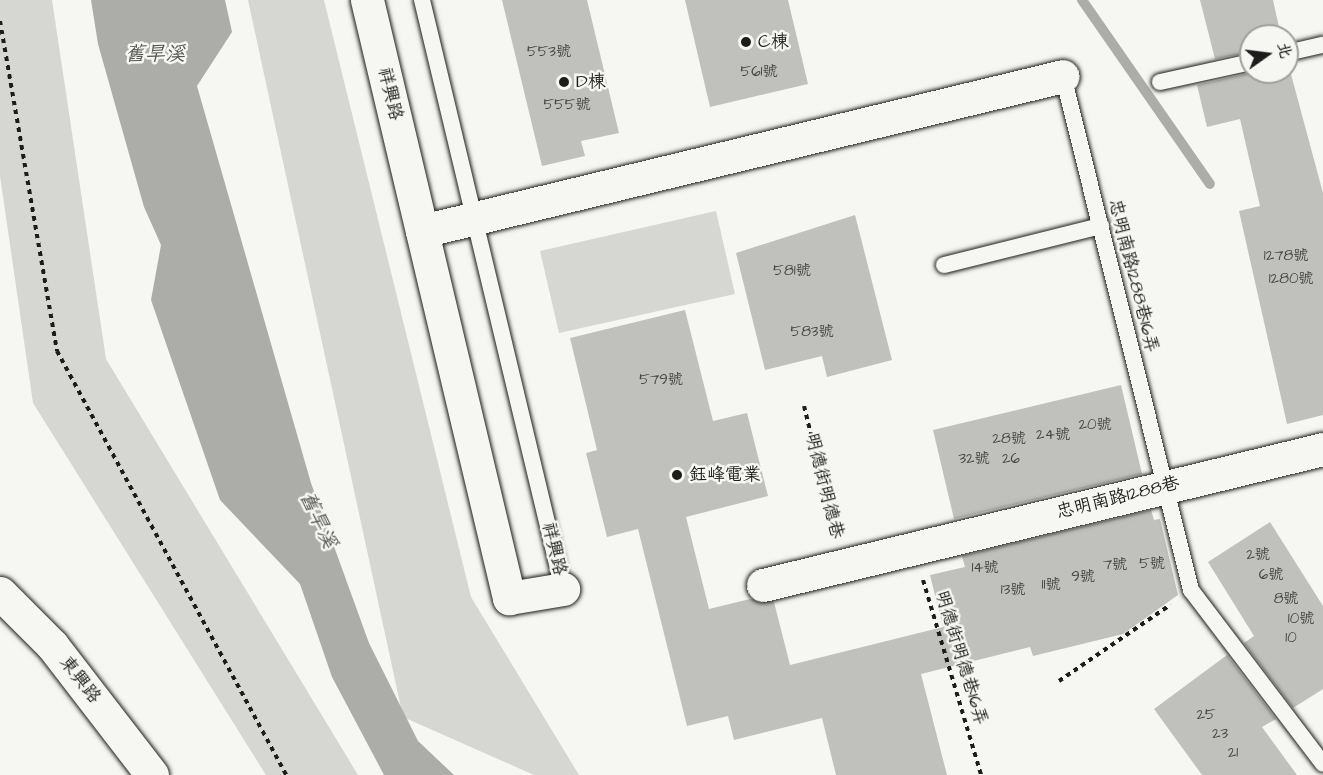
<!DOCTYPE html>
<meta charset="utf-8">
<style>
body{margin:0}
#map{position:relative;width:1323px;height:775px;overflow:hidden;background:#f6f6f2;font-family:"Architects Daughter","LXGW WenKai TC",sans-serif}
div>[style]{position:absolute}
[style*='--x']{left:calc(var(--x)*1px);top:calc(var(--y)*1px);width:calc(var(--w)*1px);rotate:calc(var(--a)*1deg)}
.green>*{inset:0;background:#d6d6d2}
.water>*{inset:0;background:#acaca9}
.stream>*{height:10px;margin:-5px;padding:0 5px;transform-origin:5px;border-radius:5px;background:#acaca9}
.building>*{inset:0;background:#c0c0bd}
.path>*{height:4px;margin-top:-2px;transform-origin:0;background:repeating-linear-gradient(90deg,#1c1c1c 0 4.5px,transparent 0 9px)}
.roads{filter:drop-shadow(0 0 2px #1c1c1c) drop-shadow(0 0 2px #1c1c1c)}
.lane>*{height:16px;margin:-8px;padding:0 8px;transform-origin:8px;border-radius:8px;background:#f6f6f2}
.street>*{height:33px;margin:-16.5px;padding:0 16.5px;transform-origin:16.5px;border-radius:16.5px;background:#f6f6f2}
.secondary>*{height:33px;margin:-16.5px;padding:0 16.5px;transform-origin:16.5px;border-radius:16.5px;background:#f6f6f2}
.dots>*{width:16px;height:16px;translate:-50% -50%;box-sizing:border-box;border:3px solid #f6f6f2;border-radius:50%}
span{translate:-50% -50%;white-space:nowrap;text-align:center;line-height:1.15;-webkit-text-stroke:5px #f6f6f2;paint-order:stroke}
.number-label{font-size:15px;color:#454544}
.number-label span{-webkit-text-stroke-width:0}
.poi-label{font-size:18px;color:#1c1c1c}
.left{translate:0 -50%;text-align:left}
.street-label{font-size:18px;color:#1c1c1c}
.water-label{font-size:20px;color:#565654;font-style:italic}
.north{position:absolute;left:1239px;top:24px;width:60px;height:60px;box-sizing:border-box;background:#f6f6f2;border:2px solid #9f9f9c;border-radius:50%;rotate:76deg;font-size:16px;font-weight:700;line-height:24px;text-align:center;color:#1c1c1c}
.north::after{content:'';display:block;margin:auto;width:21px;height:27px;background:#1c1c1c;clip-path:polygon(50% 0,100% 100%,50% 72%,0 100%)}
</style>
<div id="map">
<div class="green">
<i style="clip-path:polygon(0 0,52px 0,106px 359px,358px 775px,266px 775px,33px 403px,0 176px)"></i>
<i style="clip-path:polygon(248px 0,324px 0,471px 597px,579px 775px,534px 775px,403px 717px)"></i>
<i style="clip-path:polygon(716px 211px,735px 294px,559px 333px,540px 251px)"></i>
</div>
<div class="water">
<i style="clip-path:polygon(91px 0,225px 0,232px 32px,197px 86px,311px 483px,369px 643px,418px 741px,454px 775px,384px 775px,332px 677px,300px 584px,220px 500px,151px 300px,161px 245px,144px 207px,98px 44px)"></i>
</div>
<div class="stream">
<i style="--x:1082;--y:0;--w:224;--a:55.2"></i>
</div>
<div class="building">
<i style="clip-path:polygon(502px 0,587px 0,619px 133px,581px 141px,585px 156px,542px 166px)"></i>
<i style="clip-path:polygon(685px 0,788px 0,808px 84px,710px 107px)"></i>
<i style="clip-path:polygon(1200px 0,1273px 0,1281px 36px,1251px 36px,1251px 52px,1215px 59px)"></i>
<i style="clip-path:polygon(1288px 63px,1323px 193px,1323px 415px,1287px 424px,1239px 211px,1260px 206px,1240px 119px,1207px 127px,1197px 85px,1254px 72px,1287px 72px)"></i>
<i style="clip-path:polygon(855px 215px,892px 360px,827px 377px,822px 356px,765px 370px,736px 253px)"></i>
<i style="clip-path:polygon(685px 310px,713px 421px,747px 413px,768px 496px,686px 517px,709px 609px,750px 599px,774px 602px,790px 665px,943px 627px,930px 575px,965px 567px,962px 556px,1151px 510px,1154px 520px,1160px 519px,1178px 595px,1123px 634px,1033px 656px,1030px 647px,921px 674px,947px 775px,836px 775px,822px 718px,734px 740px,728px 716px,687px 726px,638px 529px,607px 537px,586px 453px,597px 450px,570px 338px)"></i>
<i style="clip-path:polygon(1121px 385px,1142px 474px,954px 519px,933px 430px)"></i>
<i style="clip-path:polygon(1270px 522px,1323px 606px,1323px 689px,1293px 708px,1244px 643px,1254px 636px,1208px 562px)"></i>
<i style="clip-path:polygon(1227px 655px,1276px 719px,1262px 727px,1297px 775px,1202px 775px,1154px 709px)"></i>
</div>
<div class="path">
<i style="--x:0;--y:21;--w:335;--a:80.2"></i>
<i style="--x:57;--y:351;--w:482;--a:61.6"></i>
<i style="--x:804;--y:406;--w:129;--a:76.1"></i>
<i style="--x:923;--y:580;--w:203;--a:73.4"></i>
<i style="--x:1059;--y:681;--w:135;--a:-34.4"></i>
</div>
<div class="roads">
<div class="lane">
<i style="--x:422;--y:0;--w:606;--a:76.54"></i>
<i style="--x:1287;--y:53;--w:37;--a:-13"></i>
<i style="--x:1063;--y:76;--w:530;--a:76.02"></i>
<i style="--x:1191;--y:590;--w:218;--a:52.8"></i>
<i style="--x:1160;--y:82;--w:93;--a:-12.4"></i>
<i style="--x:944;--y:265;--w:162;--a:-14"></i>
</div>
<div class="street">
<i style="--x:367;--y:0;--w:615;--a:76.64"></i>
<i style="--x:509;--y:598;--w:55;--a:-9.5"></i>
<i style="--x:422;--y:231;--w:659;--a:-13.59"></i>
<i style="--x:763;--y:585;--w:576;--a:-13.65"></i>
</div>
<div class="secondary">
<i style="--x:0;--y:593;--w:74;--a:45"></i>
<i style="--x:52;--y:645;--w:164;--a:52.4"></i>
</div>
</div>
<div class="dots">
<i style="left:746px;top:42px;background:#1c1c1c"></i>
<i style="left:564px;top:82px;background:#1c1c1c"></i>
<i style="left:677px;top:475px;background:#1c1c1c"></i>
</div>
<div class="number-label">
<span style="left:549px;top:52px">553號</span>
<span style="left:759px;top:72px">561號</span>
<span style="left:567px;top:105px">555號</span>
<span style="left:1286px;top:256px">1278號</span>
<span style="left:792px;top:271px">581號</span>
<span style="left:1291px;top:279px">1280號</span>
<span style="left:812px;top:332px">583號</span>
<span style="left:661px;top:380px">579號</span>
<span style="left:1095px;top:425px">20號</span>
<span style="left:1053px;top:435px">24號</span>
<span style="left:1009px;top:439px">28號</span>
<span style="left:974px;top:459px">32號</span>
<span style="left:1011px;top:459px">26</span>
<span style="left:1258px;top:555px">2號</span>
<span style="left:1152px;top:564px">5號</span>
<span style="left:1115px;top:565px">7號</span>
<span style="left:985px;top:568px">14號</span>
<span style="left:1271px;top:575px">6號</span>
<span style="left:1083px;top:577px">9號</span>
<span style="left:1051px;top:585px">11號</span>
<span style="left:1013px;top:590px">13號</span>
<span style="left:1286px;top:599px">8號</span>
<span style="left:1301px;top:619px">10號</span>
<span style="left:1291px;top:638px">10</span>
<span style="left:1206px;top:715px">25</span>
<span style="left:1220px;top:734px">23</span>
<span style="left:1233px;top:753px">21</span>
</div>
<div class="poi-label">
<span class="left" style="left:758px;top:42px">C棟</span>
<span class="left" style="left:576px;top:82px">D棟</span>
<span class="left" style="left:689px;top:475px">鈺峰電業</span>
</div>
<div class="street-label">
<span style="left:390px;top:94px;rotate:77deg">祥興路</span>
<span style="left:1133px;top:276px;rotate:76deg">忠明南路1288巷16弄</span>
<span style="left:824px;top:486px;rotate:76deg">明德街明德巷</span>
<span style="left:1118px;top:498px;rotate:-14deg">忠明南路1288巷</span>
<span style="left:554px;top:549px;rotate:77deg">祥興路</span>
<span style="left:961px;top:658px;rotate:73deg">明德街明德巷16弄</span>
<span style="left:80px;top:680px;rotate:52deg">東興路</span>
</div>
<div class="water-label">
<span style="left:155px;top:54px">舊旱溪</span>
<span style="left:318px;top:520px;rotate:65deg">舊旱溪</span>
</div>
<div class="north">北</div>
</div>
